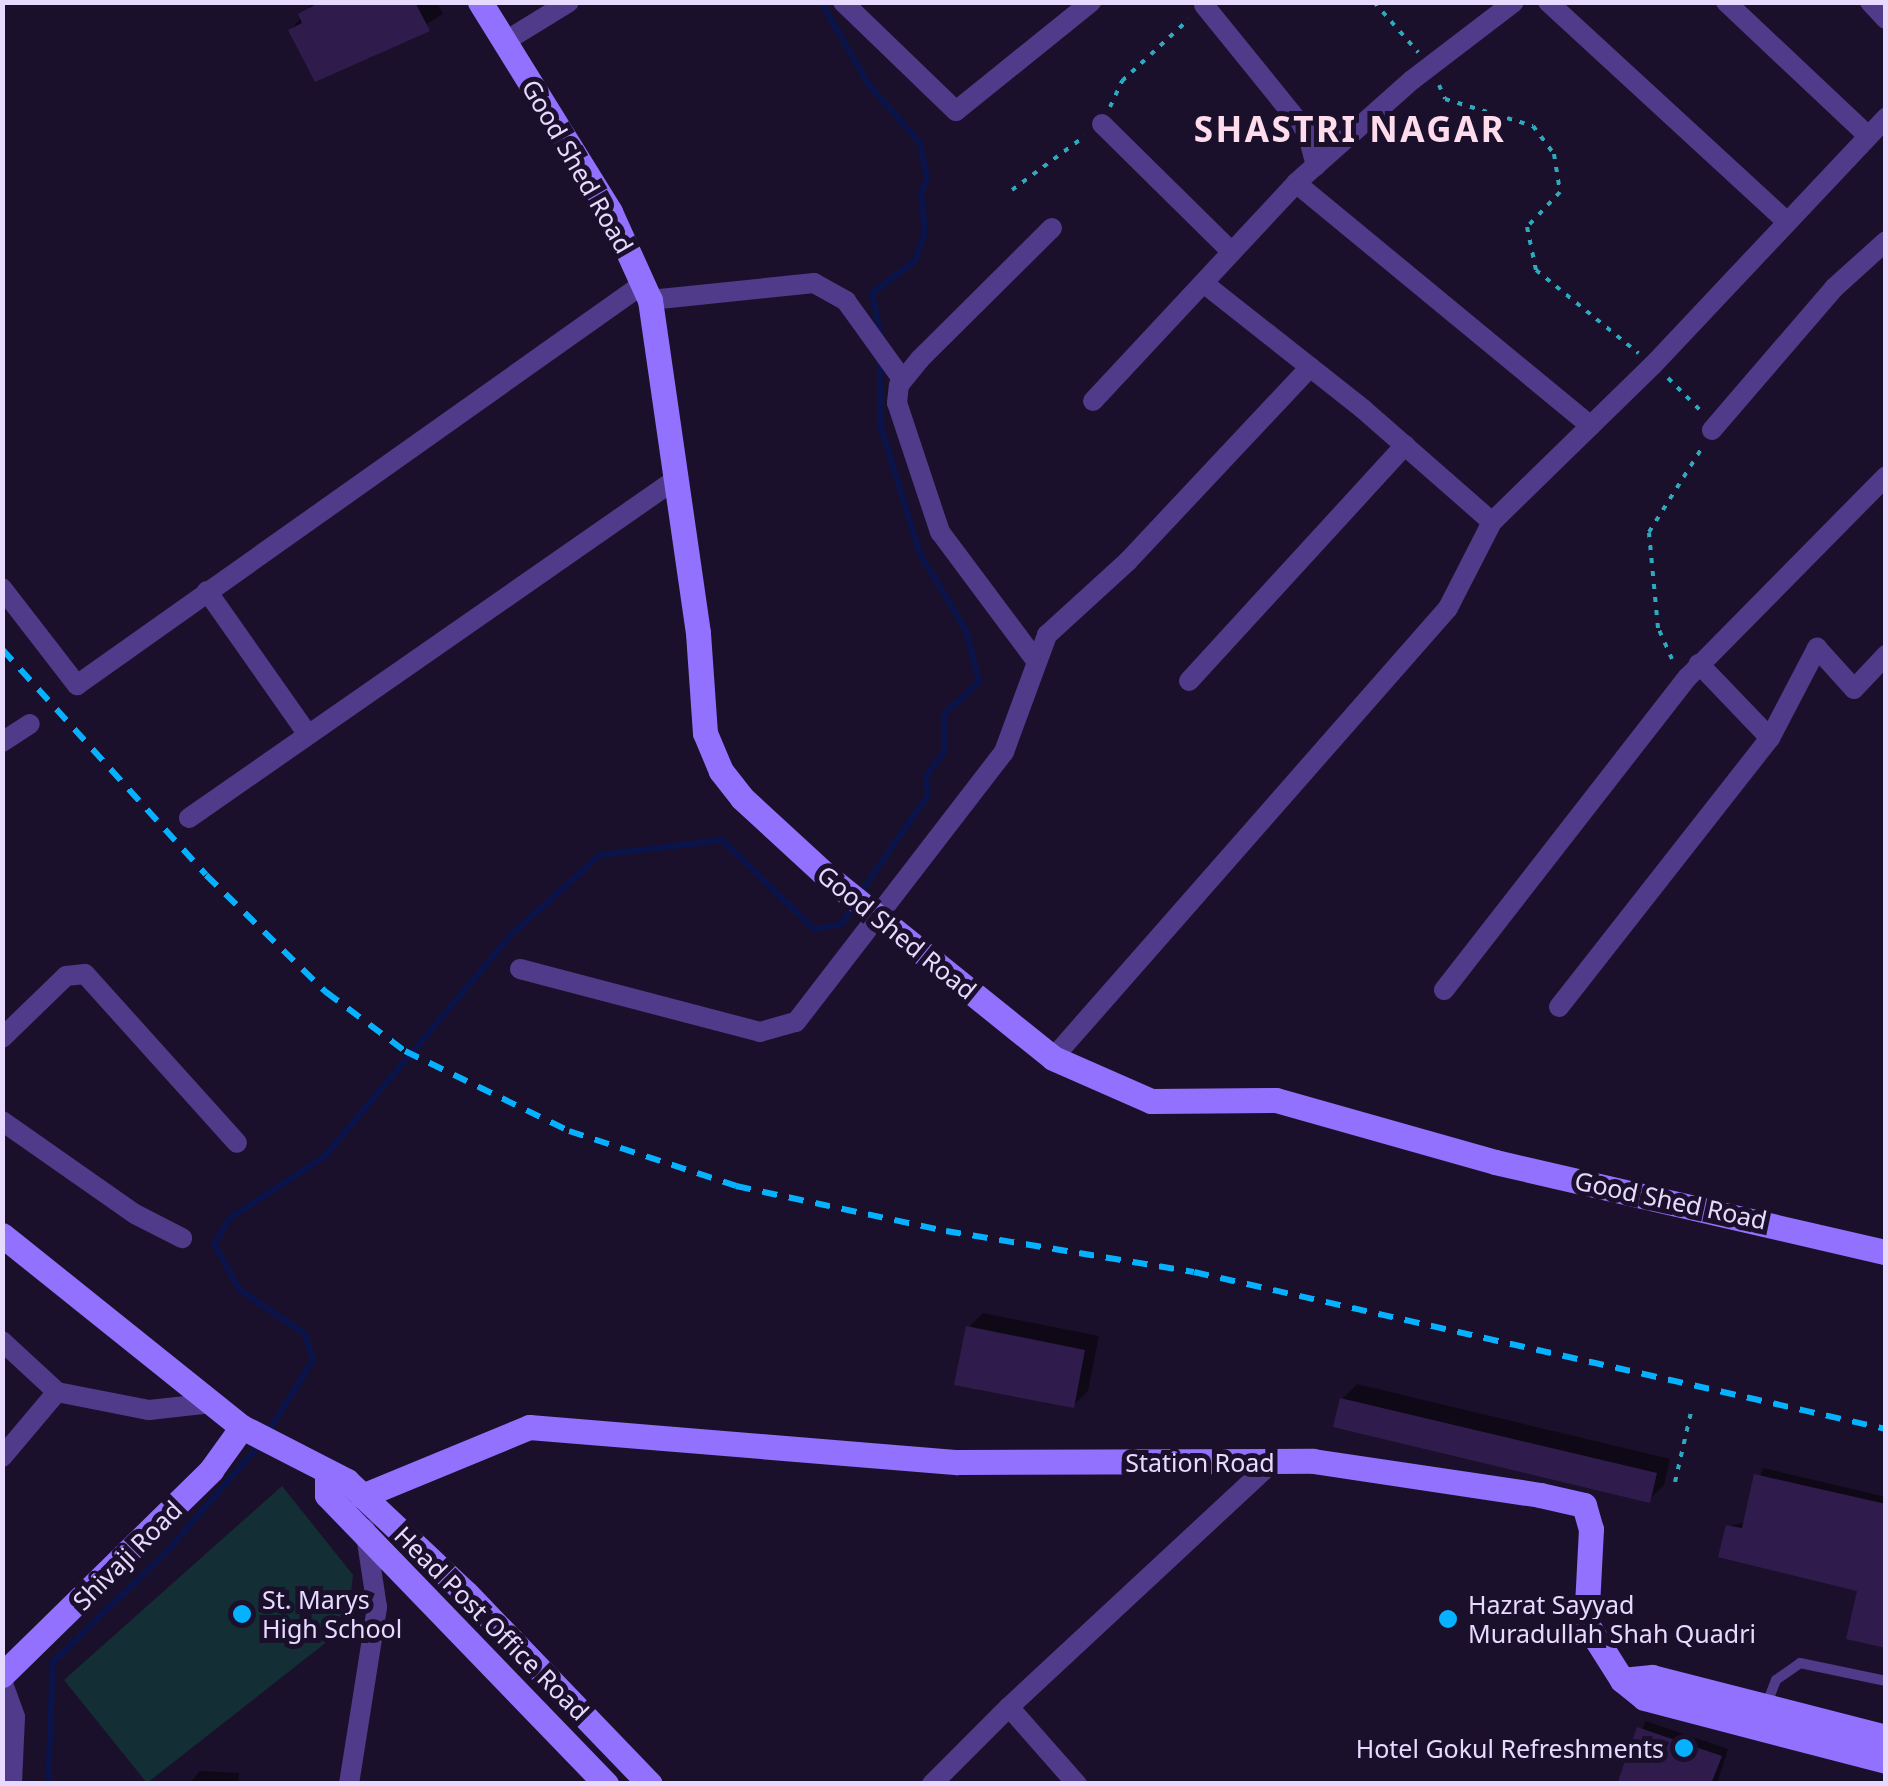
<!DOCTYPE html>
<style>
body{margin:0}
#map{position:relative;width:1888px;height:1786px;overflow:hidden;background:#1b102b;font-family:"Noto Sans",sans-serif}
div>[style]{position:absolute}
[style*='--x']{left:calc(var(--x)*1px);top:calc(var(--y)*1px);width:calc(var(--w)*1px);rotate:calc(var(--a)*1deg)}
.green>*{inset:0;background:#132f35}
.shadow>*{inset:0;background:#0007}
.stream>*{height:6px;margin:-3px;padding:0 3px;transform-origin:3px;border-radius:3px;background:#0a144a}
.building>*{inset:0;background:#301c4c}
.path>*{height:4px;margin-top:-2px;transform-origin:0;background:repeating-linear-gradient(90deg,#2fa9be 0 5px,transparent 0 13px)}
.lane>*{height:10px;margin:-5px;padding:0 5px;transform-origin:5px;border-radius:5px;background:#4f3b8a}
.street>*{height:20px;margin:-10px;padding:0 10px;transform-origin:10px;border-radius:10px;background:#4f3b8a}
.secondary>*{height:25px;margin:-12.5px;padding:0 12.5px;transform-origin:12.5px;border-radius:12.5px;background:#9371ff}
.rail>*{height:6px;margin-top:-3px;transform-origin:0;background:repeating-linear-gradient(90deg,#06b1ff 0 15px,transparent 0 27px)}
.dots>*{width:28px;height:28px;translate:-50% -50%;box-sizing:border-box;border:5px solid #1b102b;border-radius:50%}
span{translate:-50% -50%;white-space:nowrap;text-align:center;line-height:1.15;-webkit-text-stroke:10px #1b102b;paint-order:stroke}
.street-label{font-size:25px;color:#e6daff}
.poi-label{font-size:25px;color:#e6daff}
.left{translate:0 -50%;text-align:left}
.right{translate:-100% -50%;text-align:right}
.district-label{font-size:35px;color:#ffdceb;font-weight:700;letter-spacing:2.5px}
.frame{position:absolute;inset:0;border:5px solid #e6daff;pointer-events:none}
</style>
<div id="map">
<div class="green">
<i style="clip-path:polygon(282px 1486px,353px 1575px,347px 1626px,147px 1783px,64px 1680px)"></i>
</div>
<div class="shadow">
<i style="clip-path:polygon(313px 2px,437px 2px,443px 14px,369px 59px,291px 30px)"></i>
<i style="clip-path:polygon(983px 1313px,1099px 1336px,1088px 1391px,1073px 1406px,968px 1328px)"></i>
<i style="clip-path:polygon(1357px 1384px,1670px 1459px,1664px 1485px,1649px 1500px,1342px 1399px)"></i>
<i style="clip-path:polygon(1763px 1468px,1886px 1497px,1886px 1645px,1860px 1590px,1729px 1526px,1746px 1522px)"></i>
<i style="clip-path:polygon(1646px 1721px,1728px 1749px,1717px 1784px,1616px 1784px)"></i>
<i style="clip-path:polygon(200px 1771px,239px 1773px,238px 1784px,189px 1784px)"></i>
</div>
<div class="stream">
<i style="--x:821;--y:2;--w:96;--a:60"></i>
<i style="--x:869;--y:85;--w:77;--a:48.7"></i>
<i style="--x:920;--y:143;--w:36;--a:79"></i>
<i style="--x:927;--y:178;--w:17;--a:111"></i>
<i style="--x:921;--y:194;--w:38;--a:84"></i>
<i style="--x:925;--y:232;--w:31;--a:109"></i>
<i style="--x:915;--y:261;--w:54;--a:143.3"></i>
<i style="--x:872;--y:293;--w:45;--a:78.4"></i>
<i style="--x:860;--y:893;--w:119;--a:-55.2"></i>
<i style="--x:928;--y:795;--w:19;--a:-96"></i>
<i style="--x:926;--y:776;--w:30;--a:-53"></i>
<i style="--x:944;--y:752;--w:38;--a:-90"></i>
<i style="--x:944;--y:714;--w:47;--a:-42.4"></i>
<i style="--x:979;--y:682;--w:54;--a:-104"></i>
<i style="--x:966;--y:630;--w:89;--a:-121.2"></i>
<i style="--x:920;--y:554;--w:136;--a:-107.1"></i>
<i style="--x:880;--y:424;--w:64;--a:-90"></i>
<i style="--x:266;--y:1435;--w:89;--a:-57.9"></i>
<i style="--x:313;--y:1360;--w:27;--a:-107"></i>
<i style="--x:305;--y:1334;--w:78;--a:-145.9"></i>
<i style="--x:240;--y:1290;--w:53;--a:-119.5"></i>
<i style="--x:214;--y:1244;--w:31;--a:-58"></i>
<i style="--x:230;--y:1218;--w:112;--a:-33"></i>
<i style="--x:324;--y:1157;--w:290;--a:-49.9"></i>
<i style="--x:511;--y:935;--w:120;--a:-42"></i>
<i style="--x:600;--y:855;--w:123;--a:-7"></i>
<i style="--x:722;--y:840;--w:128;--a:44.1"></i>
<i style="--x:814;--y:929;--w:28;--a:-10"></i>
<i style="--x:842;--y:924;--w:23;--a:-59"></i>
<i style="--x:48;--y:1784;--w:122;--a:-87.7"></i>
<i style="--x:53;--y:1662;--w:162;--a:-44.2"></i>
<i style="--x:169;--y:1549;--w:138;--a:-49.1"></i>
</div>
<div class="building">
<i style="clip-path:polygon(320px 2px,415px 2px,430px 31px,315px 82px,288px 30px,302px 23px,298px 14px)"></i>
<i style="clip-path:polygon(966px 1326px,1085px 1350px,1074px 1408px,954px 1385px)"></i>
<i style="clip-path:polygon(1340px 1398px,1657px 1473px,1650px 1503px,1333px 1427px)"></i>
<i style="clip-path:polygon(1754px 1474px,1886px 1504px,1886px 1648px,1846px 1639px,1857px 1591px,1718px 1557px,1726px 1525px,1742px 1528px)"></i>
<i style="clip-path:polygon(1637px 1727px,1722px 1756px,1711px 1784px,1617px 1784px)"></i>
</div>
<div class="path">
<i style="--x:1374;--y:2;--w:67;--a:48.7"></i>
<i style="--x:1439;--y:85;--w:15;--a:67"></i>
<i style="--x:1445;--y:99;--w:92;--a:17.1"></i>
<i style="--x:1533;--y:126;--w:35;--a:53"></i>
<i style="--x:1554;--y:154;--w:38;--a:81"></i>
<i style="--x:1560;--y:192;--w:48;--a:133.3"></i>
<i style="--x:1527;--y:227;--w:44;--a:78.2"></i>
<i style="--x:1536;--y:270;--w:132;--a:39.1"></i>
<i style="--x:1110;--y:107;--w:29;--a:-65"></i>
<i style="--x:1122;--y:81;--w:91;--a:-42.8"></i>
<i style="--x:1012;--y:190;--w:91;--a:-36.5"></i>
<i style="--x:1668;--y:378;--w:45;--a:45"></i>
<i style="--x:1672;--y:659;--w:34;--a:-114"></i>
<i style="--x:1658;--y:628;--w:96;--a:-95.4"></i>
<i style="--x:1649;--y:532;--w:99;--a:-57.8"></i>
<i style="--x:1675;--y:1482;--w:76;--a:-77.1"></i>
</div>
<div class="lane">
<i style="--x:1766;--y:1706;--w:28;--a:-69"></i>
<i style="--x:1776;--y:1680;--w:29;--a:-35"></i>
<i style="--x:1800;--y:1663;--w:88;--a:11.8"></i>
</div>
<div class="street">
<i style="--x:843;--y:2;--w:157;--a:44"></i>
<i style="--x:956;--y:111;--w:174;--a:-38.9"></i>
<i style="--x:1548;--y:2;--w:325;--a:42.6"></i>
<i style="--x:1726;--y:2;--w:194;--a:43.3"></i>
<i style="--x:1870;--y:2;--w:23;--a:47"></i>
<i style="--x:1204;--y:5;--w:164;--a:51"></i>
<i style="--x:1307;--y:132;--w:35;--a:75"></i>
<i style="--x:504;--y:42;--w:76;--a:-31.6"></i>
<i style="--x:1102;--y:124;--w:181;--a:44.6"></i>
<i style="--x:1296;--y:183;--w:382;--a:39.5"></i>
<i style="--x:1206;--y:285;--w:200;--a:38.3"></i>
<i style="--x:1363;--y:409;--w:171;--a:41.2"></i>
<i style="--x:650;--y:300;--w:165;--a:-5.9"></i>
<i style="--x:814;--y:283;--w:37;--a:29"></i>
<i style="--x:846;--y:301;--w:96;--a:54.3"></i>
<i style="--x:1093;--y:401;--w:298;--a:-47"></i>
<i style="--x:1296;--y:183;--w:155;--a:-41.6"></i>
<i style="--x:1412;--y:80;--w:128;--a:-37.4"></i>
<i style="--x:1712;--y:430;--w:187;--a:-49.3"></i>
<i style="--x:1834;--y:288;--w:70;--a:-42.1"></i>
<i style="--x:2;--y:588;--w:123;--a:52.3"></i>
<i style="--x:77;--y:685;--w:694;--a:-35.32"></i>
<i style="--x:207;--y:591;--w:172;--a:54.9"></i>
<i style="--x:1034;--y:658;--w:157;--a:-126.7"></i>
<i style="--x:940;--y:532;--w:136;--a:-108.4"></i>
<i style="--x:897;--y:403;--w:18;--a:-84"></i>
<i style="--x:899;--y:385;--w:33;--a:-51"></i>
<i style="--x:920;--y:359;--w:186;--a:-44.8"></i>
<i style="--x:1189;--y:681;--w:320;--a:-47.5"></i>
<i style="--x:1770;--y:738;--w:102;--a:-62.4"></i>
<i style="--x:1817;--y:648;--w:55;--a:47.9"></i>
<i style="--x:1854;--y:689;--w:47;--a:-46.7"></i>
<i style="--x:2;--y:742;--w:33;--a:-33"></i>
<i style="--x:189;--y:818;--w:593;--a:-34.84"></i>
<i style="--x:520;--y:969;--w:248;--a:14.7"></i>
<i style="--x:760;--y:1032;--w:37;--a:-16"></i>
<i style="--x:796;--y:1022;--w:341;--a:-52.4"></i>
<i style="--x:1004;--y:752;--w:125;--a:-69.8"></i>
<i style="--x:1047;--y:635;--w:110;--a:-42.4"></i>
<i style="--x:1128;--y:561;--w:266;--a:-46.8"></i>
<i style="--x:1444;--y:990;--w:397;--a:-52.1"></i>
<i style="--x:1688;--y:677;--w:282;--a:-45.4"></i>
<i style="--x:1559;--y:1007;--w:342;--a:-51.9"></i>
<i style="--x:1770;--y:738;--w:103;--a:-133.8"></i>
<i style="--x:2;--y:1038;--w:89;--a:-44.1"></i>
<i style="--x:66;--y:976;--w:19;--a:-6"></i>
<i style="--x:85;--y:974;--w:227;--a:48"></i>
<i style="--x:1053;--y:1058;--w:599;--a:-48.72"></i>
<i style="--x:1448;--y:608;--w:97;--a:-62.9"></i>
<i style="--x:1492;--y:522;--w:225;--a:-44.3"></i>
<i style="--x:1653;--y:365;--w:340;--a:-46.7"></i>
<i style="--x:2;--y:1121;--w:162;--a:35"></i>
<i style="--x:135;--y:1214;--w:53;--a:27.1"></i>
<i style="--x:2;--y:1341;--w:75;--a:42.8"></i>
<i style="--x:57;--y:1392;--w:85;--a:130.2"></i>
<i style="--x:57;--y:1392;--w:94;--a:11.1"></i>
<i style="--x:149;--y:1410;--w:63;--a:-6.3"></i>
<i style="--x:2;--y:1681;--w:38;--a:70"></i>
<i style="--x:15;--y:1717;--w:67;--a:92.6"></i>
<i style="--x:1009;--y:1707;--w:362;--a:-42.9"></i>
<i style="--x:349;--y:1784;--w:179;--a:-81"></i>
<i style="--x:377;--y:1607;--w:79;--a:-98.7"></i>
<i style="--x:932;--y:1784;--w:109;--a:-45"></i>
<i style="--x:1009;--y:1707;--w:103;--a:48.6"></i>
</div>
<div class="secondary">
<i style="--x:480;--y:2;--w:247;--a:58.2"></i>
<i style="--x:610;--y:212;--w:97;--a:65.6"></i>
<i style="--x:650;--y:300;--w:336;--a:81.8"></i>
<i style="--x:698;--y:633;--w:100;--a:86"></i>
<i style="--x:705;--y:733;--w:41;--a:67.2"></i>
<i style="--x:721;--y:771;--w:34;--a:52"></i>
<i style="--x:742;--y:798;--w:117;--a:42.6"></i>
<i style="--x:828;--y:877;--w:289;--a:38.8"></i>
<i style="--x:1053;--y:1058;--w:107;--a:23.7"></i>
<i style="--x:1151;--y:1101;--w:125;--a:-0.5"></i>
<i style="--x:1276;--y:1100;--w:228;--a:15.8"></i>
<i style="--x:1495;--y:1162;--w:401;--a:13"></i>
<i style="--x:2;--y:1235;--w:307;--a:38.7"></i>
<i style="--x:242;--y:1427;--w:118;--a:27.2"></i>
<i style="--x:347;--y:1481;--w:163;--a:43.3"></i>
<i style="--x:466;--y:1593;--w:265;--a:46.1"></i>
<i style="--x:327;--y:1472;--w:23;--a:90"></i>
<i style="--x:327;--y:1495;--w:402;--a:46"></i>
<i style="--x:362;--y:1496;--w:181;--a:-22.4"></i>
<i style="--x:529;--y:1427;--w:430;--a:4.7"></i>
<i style="--x:958;--y:1462;--w:355;--a:-0.2"></i>
<i style="--x:1313;--y:1461;--w:230;--a:8.5"></i>
<i style="--x:1540;--y:1495;--w:45;--a:12.8"></i>
<i style="--x:1584;--y:1505;--w:25;--a:74"></i>
<i style="--x:1591;--y:1529;--w:94;--a:93"></i>
<i style="--x:1586;--y:1623;--w:67;--a:57.7"></i>
<i style="--x:1622;--y:1680;--w:28;--a:39"></i>
<i style="--x:1644;--y:1698;--w:250;--a:14.6"></i>
<i style="--x:2;--y:1675;--w:293;--a:-44.4"></i>
<i style="--x:211;--y:1470;--w:53;--a:-54.2"></i>
<i style="--x:1622;--y:1680;--w:30;--a:-6"></i>
<i style="--x:1652;--y:1677;--w:242;--a:14.4"></i>
</div>
<div class="rail">
<i style="--x:2;--y:649;--w:304;--a:47.9"></i>
<i style="--x:206;--y:875;--w:168;--a:44.3"></i>
<i style="--x:326;--y:992;--w:99;--a:36.8"></i>
<i style="--x:405;--y:1051;--w:182;--a:26"></i>
<i style="--x:569;--y:1131;--w:176;--a:18.2"></i>
<i style="--x:736;--y:1186;--w:215;--a:12.1"></i>
<i style="--x:946;--y:1231;--w:251;--a:9.4"></i>
<i style="--x:1194;--y:1272;--w:710;--a:12.78"></i>
</div>
<div class="dots">
<i style="left:242px;top:1614px;background:#06b1ff"></i>
<i style="left:1448px;top:1619px;background:#06b1ff"></i>
<i style="left:1684px;top:1748px;background:#06b1ff"></i>
</div>
<div class="street-label">
<span style="left:578px;top:166px;rotate:60deg">Good Shed Road</span>
<span style="left:897px;top:932px;rotate:39deg">Good Shed Road</span>
<span style="left:1671px;top:1200px;rotate:12deg">Good Shed Road</span>
<span style="left:1200px;top:1462px">Station Road</span>
<span style="left:127px;top:1555px;rotate:-45deg">Shivaji Road</span>
<span style="left:492px;top:1623px;rotate:45deg">Head Post Office Road</span>
</div>
<div class="poi-label">
<span class="left" style="left:262px;top:1614px">St. Marys<br>High School</span>
<span class="left" style="left:1468px;top:1619px">Hazrat Sayyad<br>Muradullah Shah Quadri</span>
<span class="right" style="left:1664px;top:1748px">Hotel Gokul Refreshments</span>
</div>
<div class="district-label">
<span style="left:1350px;top:129px">SHASTRI NAGAR</span>
</div>
<div class="frame"></div>
</div>
